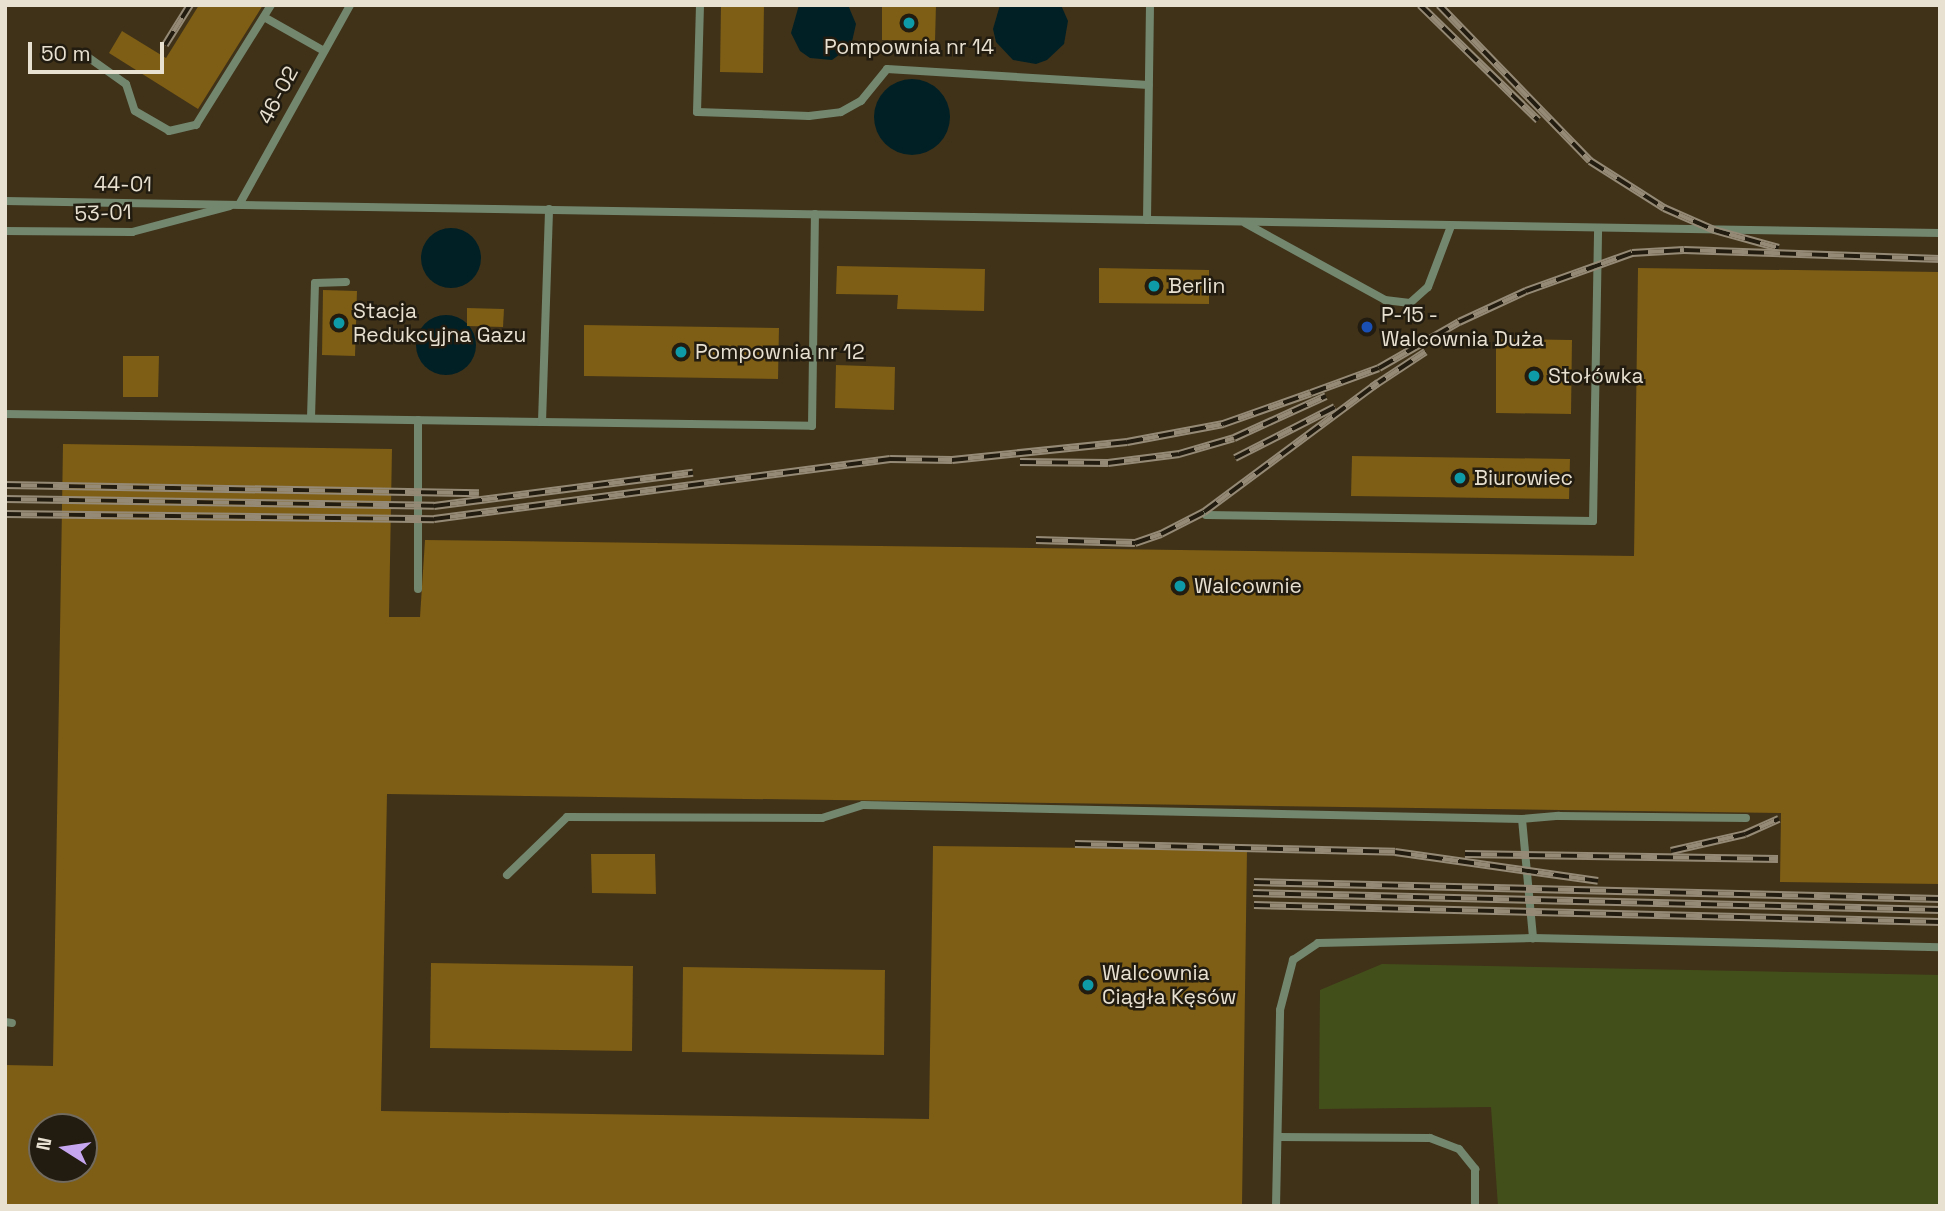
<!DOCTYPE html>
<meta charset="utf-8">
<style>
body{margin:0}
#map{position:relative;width:1945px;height:1211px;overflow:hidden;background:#3f3219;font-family:"Space Grotesk",sans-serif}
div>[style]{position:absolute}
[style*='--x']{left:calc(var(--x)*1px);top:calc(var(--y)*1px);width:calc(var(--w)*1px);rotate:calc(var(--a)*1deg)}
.green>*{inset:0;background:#434f1a}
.water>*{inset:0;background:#012026}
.round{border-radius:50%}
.building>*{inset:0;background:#7e5d14}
.lane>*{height:8px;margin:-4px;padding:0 4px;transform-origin:4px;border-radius:4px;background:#73876f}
.rail>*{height:8px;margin-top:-4px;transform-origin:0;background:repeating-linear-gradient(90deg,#211b10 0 16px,#958a76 0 32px);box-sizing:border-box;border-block:2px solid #958a76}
.dots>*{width:19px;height:19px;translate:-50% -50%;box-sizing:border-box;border:4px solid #211b10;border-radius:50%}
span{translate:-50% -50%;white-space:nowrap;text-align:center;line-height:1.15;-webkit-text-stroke:5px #211b10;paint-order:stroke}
.poi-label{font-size:21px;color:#e8e0d1}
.left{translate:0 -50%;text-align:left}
.street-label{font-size:21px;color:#e8e0d1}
.frame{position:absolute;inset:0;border:7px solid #e8e0d1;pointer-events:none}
.north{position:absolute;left:28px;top:1113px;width:70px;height:70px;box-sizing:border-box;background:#211b10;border:2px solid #716a5d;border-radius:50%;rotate:282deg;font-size:19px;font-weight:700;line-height:28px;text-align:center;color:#e8e0d1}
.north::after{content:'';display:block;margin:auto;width:24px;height:32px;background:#c7a6f0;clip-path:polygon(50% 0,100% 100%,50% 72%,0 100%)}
.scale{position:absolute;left:28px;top:42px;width:136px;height:32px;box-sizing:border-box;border:4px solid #e8e0d1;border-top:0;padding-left:9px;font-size:21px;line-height:24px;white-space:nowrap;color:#e8e0d1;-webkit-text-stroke:5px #211b10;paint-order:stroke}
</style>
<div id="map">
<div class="green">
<i style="clip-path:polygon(1382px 964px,1940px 975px,1940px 1206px,1498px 1206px,1491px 1107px,1319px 1109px,1320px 990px)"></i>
</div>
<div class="water">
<i style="clip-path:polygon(799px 5px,848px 5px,856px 24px,851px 46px,832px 60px,810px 58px,800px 51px,791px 33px)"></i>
<i style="clip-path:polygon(1000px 5px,1061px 5px,1068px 21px,1064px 44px,1047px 60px,1036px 64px,1013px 60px,996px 42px,993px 29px)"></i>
<i class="round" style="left:874px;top:79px;width:76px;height:76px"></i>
<i class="round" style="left:421px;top:228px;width:60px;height:60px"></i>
<i class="round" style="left:416px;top:315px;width:60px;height:60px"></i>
</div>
<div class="building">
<i style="clip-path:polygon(199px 5px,263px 5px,198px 109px,109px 53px,122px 31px,166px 58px)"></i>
<i style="clip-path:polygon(721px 5px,764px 5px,763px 73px,720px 72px)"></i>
<i style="clip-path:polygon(882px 5px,936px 5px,935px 41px,882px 40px)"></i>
<i style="clip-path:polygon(837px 266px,985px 269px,984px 311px,897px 309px,898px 295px,836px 294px)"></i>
<i style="clip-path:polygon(1099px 268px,1209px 270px,1209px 304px,1099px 303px)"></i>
<i style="clip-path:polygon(evenodd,1638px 268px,1940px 272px,1940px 884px,1780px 882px,1781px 813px,387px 794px,381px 1111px,929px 1119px,933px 846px,1247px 850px,1242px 1206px,5px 1206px,5px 1065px,53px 1066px,63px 444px,392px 449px,389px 617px,420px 617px,425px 540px,1634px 556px,1638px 268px,42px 1127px,84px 1127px,84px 1169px,42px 1169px,42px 1127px)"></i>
<i style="clip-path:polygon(323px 290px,357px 291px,355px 356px,322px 355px)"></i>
<i style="clip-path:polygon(467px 308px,504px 309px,503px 327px,467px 326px)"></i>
<i style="clip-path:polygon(584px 325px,779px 328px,778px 379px,584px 376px)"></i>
<i style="clip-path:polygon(1496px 339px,1572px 340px,1571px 414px,1496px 413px)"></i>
<i style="clip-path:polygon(123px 356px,159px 356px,158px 397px,123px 397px)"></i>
<i style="clip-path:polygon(836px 365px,895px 367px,894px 410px,835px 408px)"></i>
<i style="clip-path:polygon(1352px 456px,1570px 459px,1569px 499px,1351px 496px)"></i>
<i style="clip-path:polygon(591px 854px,655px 854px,656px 894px,592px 893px)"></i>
<i style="clip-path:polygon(431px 963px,633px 966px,632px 1051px,430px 1048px)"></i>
<i style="clip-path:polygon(683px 967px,885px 970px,884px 1055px,682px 1052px)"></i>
</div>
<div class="lane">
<i style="--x:700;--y:5;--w:107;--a:91.6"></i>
<i style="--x:697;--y:112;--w:112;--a:2"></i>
<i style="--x:809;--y:116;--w:32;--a:-7"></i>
<i style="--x:841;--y:112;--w:23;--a:-29"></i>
<i style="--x:861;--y:101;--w:41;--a:-50.9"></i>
<i style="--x:887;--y:69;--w:262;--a:3.5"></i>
<i style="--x:264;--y:17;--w:67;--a:29.6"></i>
<i style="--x:85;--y:55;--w:50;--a:35.3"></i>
<i style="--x:126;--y:84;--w:28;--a:72"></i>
<i style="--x:135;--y:111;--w:39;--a:30"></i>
<i style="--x:169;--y:131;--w:28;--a:-13"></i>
<i style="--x:196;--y:125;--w:142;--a:-58"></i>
<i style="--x:5;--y:201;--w:1935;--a:0.95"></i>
<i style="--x:240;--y:203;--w:227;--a:-60.9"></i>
<i style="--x:1147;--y:220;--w:215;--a:-89.2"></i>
<i style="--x:1245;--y:223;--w:160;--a:28.8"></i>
<i style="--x:1385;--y:300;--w:25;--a:7"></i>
<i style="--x:1410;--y:303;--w:24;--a:-42"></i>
<i style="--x:1428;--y:287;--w:65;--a:-69.3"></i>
<i style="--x:5;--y:231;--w:127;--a:0.5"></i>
<i style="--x:132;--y:232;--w:101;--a:-14.9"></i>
<i style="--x:5;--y:414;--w:537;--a:0.85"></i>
<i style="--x:542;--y:422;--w:213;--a:-88.1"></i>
<i style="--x:311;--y:418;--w:135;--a:-88.3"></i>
<i style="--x:315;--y:283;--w:31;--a:-2"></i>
<i style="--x:542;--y:422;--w:270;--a:0.8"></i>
<i style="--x:812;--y:426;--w:212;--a:-89.2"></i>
<i style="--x:1206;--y:515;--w:387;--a:0.9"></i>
<i style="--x:1593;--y:521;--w:293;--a:-89"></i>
<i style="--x:418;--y:589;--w:169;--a:-90"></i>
<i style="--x:1522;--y:819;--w:120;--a:84.7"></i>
<i style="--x:507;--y:875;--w:83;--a:-44"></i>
<i style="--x:567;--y:817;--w:255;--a:0.2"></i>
<i style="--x:822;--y:818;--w:43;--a:-17.6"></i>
<i style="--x:863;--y:805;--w:659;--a:1.22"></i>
<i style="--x:1522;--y:819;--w:37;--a:-5"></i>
<i style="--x:1559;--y:816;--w:187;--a:0.6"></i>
<i style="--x:5;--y:1022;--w:7;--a:8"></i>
<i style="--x:1278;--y:1137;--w:152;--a:0.4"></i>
<i style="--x:1430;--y:1138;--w:31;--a:21"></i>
<i style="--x:1459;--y:1149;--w:26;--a:51"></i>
<i style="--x:1475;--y:1169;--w:37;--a:90"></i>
<i style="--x:1276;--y:1206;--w:196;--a:-88.8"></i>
<i style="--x:1280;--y:1010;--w:52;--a:-75.4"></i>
<i style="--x:1293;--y:960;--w:30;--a:-34"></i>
<i style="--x:1318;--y:943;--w:215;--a:-1.3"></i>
<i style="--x:1533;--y:938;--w:407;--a:1.3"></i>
</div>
<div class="rail">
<i style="--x:1420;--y:5;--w:165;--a:44.3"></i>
<i style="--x:1439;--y:5;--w:217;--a:45.9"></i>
<i style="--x:1590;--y:161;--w:88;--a:32.4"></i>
<i style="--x:1664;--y:208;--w:55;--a:23.7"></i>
<i style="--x:1714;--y:230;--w:67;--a:15.5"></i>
<i style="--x:165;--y:45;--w:47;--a:-58"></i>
<i style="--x:1372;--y:387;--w:64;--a:-33.4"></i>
<i style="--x:1235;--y:458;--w:112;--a:-27"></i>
<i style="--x:1020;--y:462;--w:88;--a:0.7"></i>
<i style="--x:1108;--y:463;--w:72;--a:-7.2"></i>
<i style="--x:1179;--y:454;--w:57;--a:-16.2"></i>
<i style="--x:1234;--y:438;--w:101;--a:-24.5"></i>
<i style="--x:5;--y:485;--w:474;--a:1"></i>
<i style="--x:5;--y:499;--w:429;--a:0.9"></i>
<i style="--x:434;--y:506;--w:261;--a:-7.3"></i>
<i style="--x:5;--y:514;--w:429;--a:0.7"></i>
<i style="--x:434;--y:519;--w:460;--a:-7.5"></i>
<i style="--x:890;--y:459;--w:62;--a:0.9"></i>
<i style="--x:952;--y:460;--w:176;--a:-5.9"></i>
<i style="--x:1127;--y:442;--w:98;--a:-10.6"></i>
<i style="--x:1223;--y:424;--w:93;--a:-19.4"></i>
<i style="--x:1311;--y:393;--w:72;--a:-20.2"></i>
<i style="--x:1379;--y:368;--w:92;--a:-29.9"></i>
<i style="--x:1459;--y:322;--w:74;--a:-24.8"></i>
<i style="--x:1526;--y:291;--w:113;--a:-19.7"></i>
<i style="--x:1632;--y:253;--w:52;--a:-3.3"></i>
<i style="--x:1684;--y:250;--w:256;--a:2"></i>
<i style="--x:1036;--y:540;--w:99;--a:1.7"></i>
<i style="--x:1135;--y:543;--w:28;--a:-19"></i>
<i style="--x:1161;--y:534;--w:48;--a:-27.1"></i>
<i style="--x:1204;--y:512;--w:217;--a:-36.6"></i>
<i style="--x:1075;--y:844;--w:320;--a:1.4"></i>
<i style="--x:1395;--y:852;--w:205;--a:8.1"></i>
<i style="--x:1671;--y:851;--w:76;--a:-12.9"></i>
<i style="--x:1745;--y:834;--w:37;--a:-24"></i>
<i style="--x:1465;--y:854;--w:313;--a:0.9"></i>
<i style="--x:1254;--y:882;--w:686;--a:1.42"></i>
<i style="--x:1253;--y:893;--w:687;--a:1.42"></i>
<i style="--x:1254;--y:905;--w:686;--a:1.42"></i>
</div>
<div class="dots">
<i style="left:909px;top:23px;background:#0f9aa8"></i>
<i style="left:1154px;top:286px;background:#0f9aa8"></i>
<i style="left:339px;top:323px;background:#0f9aa8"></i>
<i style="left:1367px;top:327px;background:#1a4fb4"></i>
<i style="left:681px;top:352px;background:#0f9aa8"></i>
<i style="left:1534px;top:376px;background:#0f9aa8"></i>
<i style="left:1460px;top:478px;background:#0f9aa8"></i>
<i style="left:1180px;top:586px;background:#0f9aa8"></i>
<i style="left:1088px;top:985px;background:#0f9aa8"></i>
</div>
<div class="poi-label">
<span style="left:909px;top:47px">Pompownia nr 14</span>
<span class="left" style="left:1168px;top:286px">Berlin</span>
<span class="left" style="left:353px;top:323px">Stacja<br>Redukcyjna Gazu</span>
<span class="left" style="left:1381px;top:327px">P-15 -<br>Walcownia Duża</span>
<span class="left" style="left:695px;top:352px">Pompownia nr 12</span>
<span class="left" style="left:1548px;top:376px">Stołówka</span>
<span class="left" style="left:1474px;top:478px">Biurowiec</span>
<span class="left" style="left:1194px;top:586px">Walcownie</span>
<span class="left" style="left:1102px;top:985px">Walcownia<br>Ciągła Kęsów</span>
</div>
<div class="street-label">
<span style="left:278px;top:95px;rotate:-62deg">46-02</span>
<span style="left:123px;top:184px;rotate:1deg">44-01</span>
<span style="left:103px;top:213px;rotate:-2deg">53-01</span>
</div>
<div class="frame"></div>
<div class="north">N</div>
<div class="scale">50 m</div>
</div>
